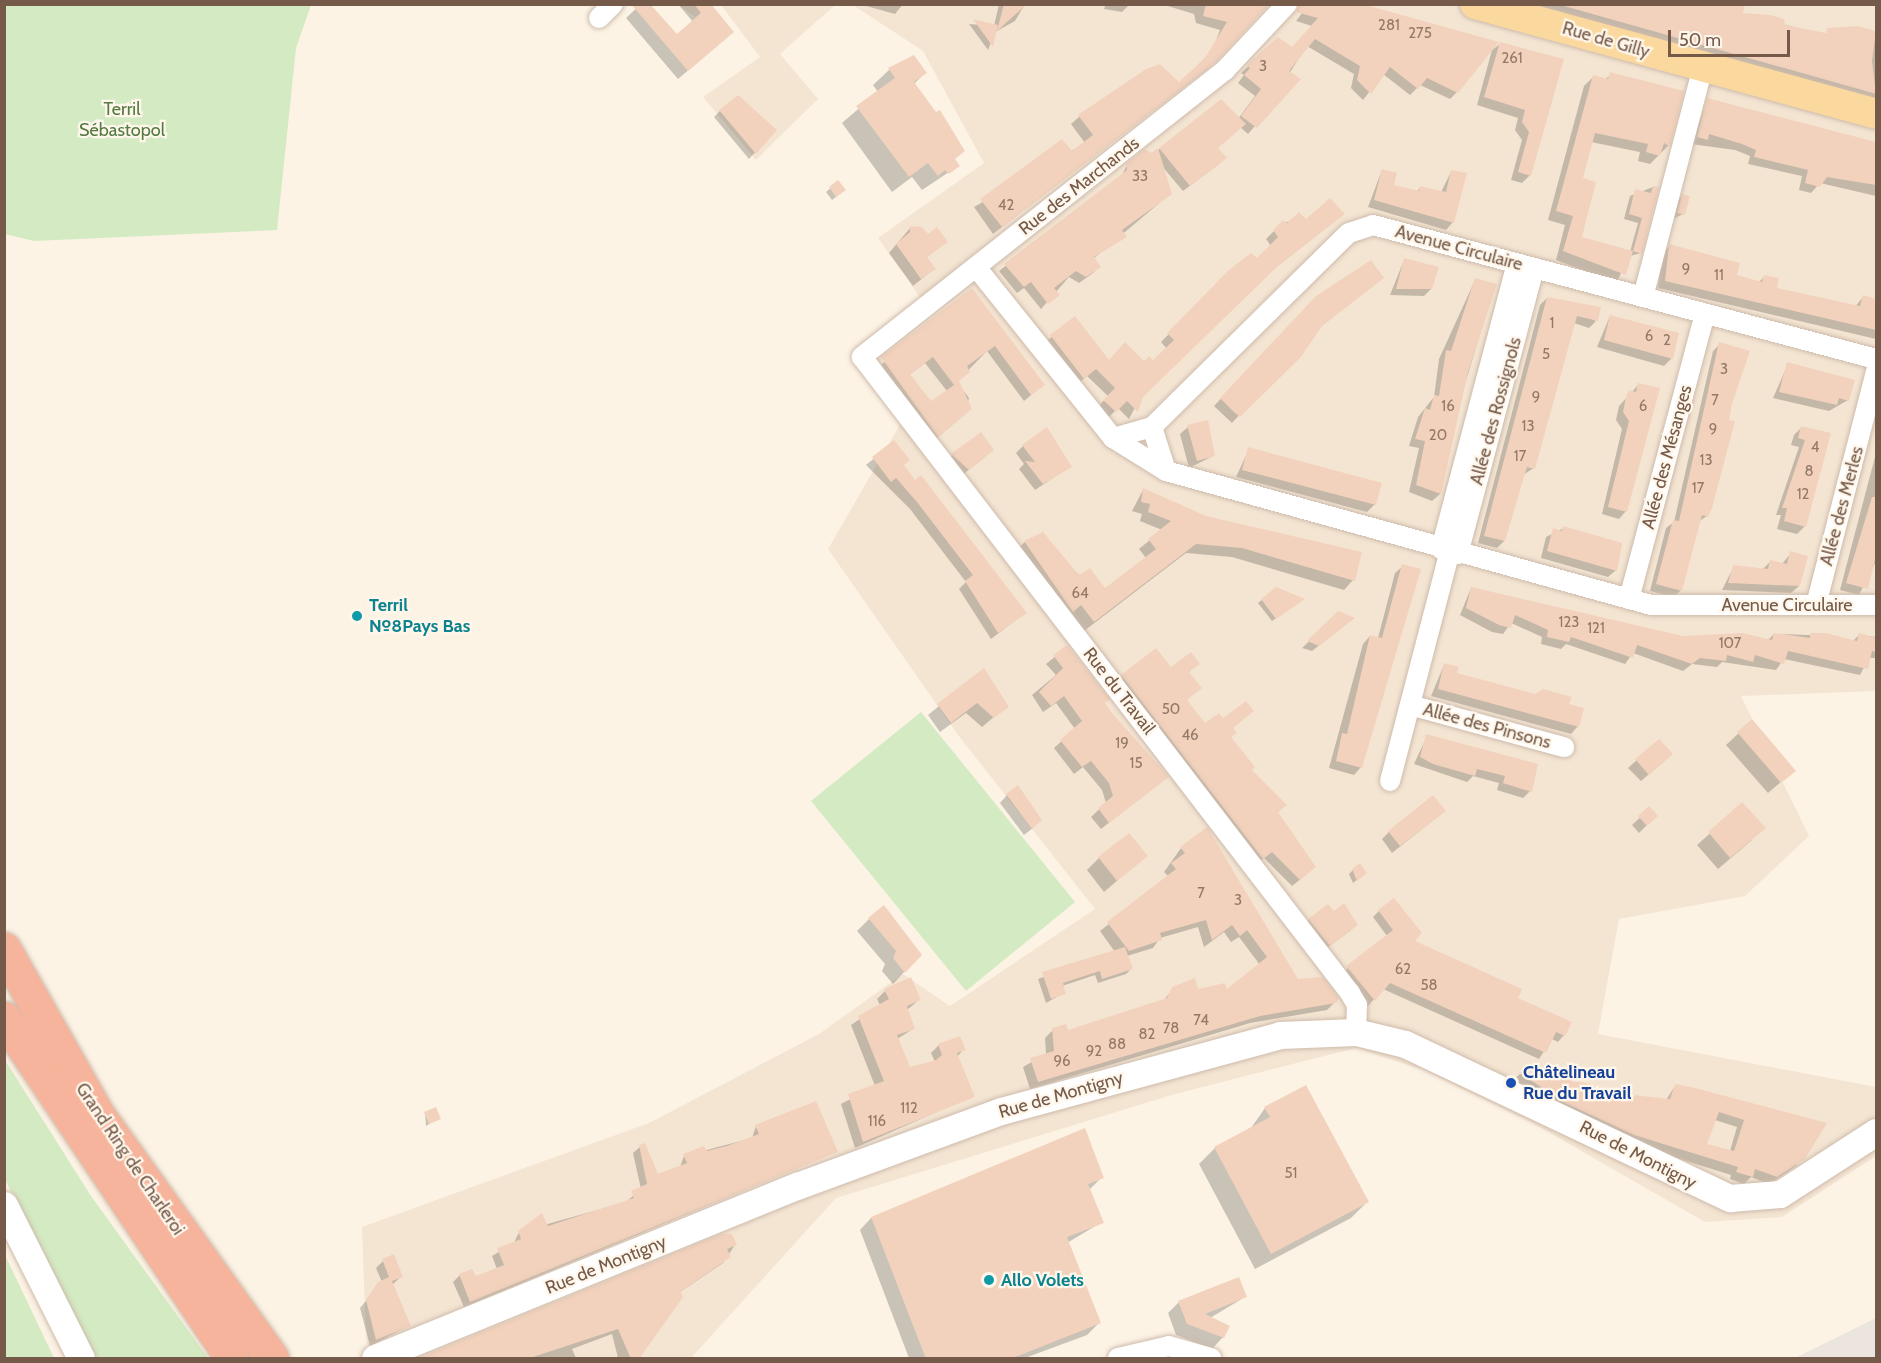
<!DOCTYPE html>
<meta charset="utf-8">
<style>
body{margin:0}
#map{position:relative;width:1881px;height:1363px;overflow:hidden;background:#fcf3e5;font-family:Cabin,sans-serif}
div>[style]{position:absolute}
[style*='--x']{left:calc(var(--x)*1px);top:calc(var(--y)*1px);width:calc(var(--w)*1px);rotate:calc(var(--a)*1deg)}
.residential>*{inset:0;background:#f4e5d3}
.industrial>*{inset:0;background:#ece5df}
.green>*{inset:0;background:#d3eac3}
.shadow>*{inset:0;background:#0003}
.building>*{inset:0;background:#f2d2bd}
.roads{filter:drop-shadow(0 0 2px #cebbab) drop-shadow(0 0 2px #cebbab)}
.street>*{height:20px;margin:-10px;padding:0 10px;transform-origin:10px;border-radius:10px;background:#fff}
.secondary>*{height:27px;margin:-13.5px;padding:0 13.5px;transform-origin:13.5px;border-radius:13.5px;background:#fff}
.primary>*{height:30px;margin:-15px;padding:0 15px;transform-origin:15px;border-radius:15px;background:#fbd99e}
.highway>*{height:33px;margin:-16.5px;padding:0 16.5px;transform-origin:16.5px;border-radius:16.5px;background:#f7b49c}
.dots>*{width:16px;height:16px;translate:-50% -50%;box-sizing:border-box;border:3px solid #fff7eb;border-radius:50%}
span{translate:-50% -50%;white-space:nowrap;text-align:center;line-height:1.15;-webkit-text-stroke:4.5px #fff7eb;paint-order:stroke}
.number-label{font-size:15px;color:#947867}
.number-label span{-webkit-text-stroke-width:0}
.street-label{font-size:18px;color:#755a4a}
.park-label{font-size:18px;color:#537b42}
.culture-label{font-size:18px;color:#0d838f;font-weight:700}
.left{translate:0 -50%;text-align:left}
.transit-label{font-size:18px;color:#164399;font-weight:700}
.frame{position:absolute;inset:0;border:6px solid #755a4a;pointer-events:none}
.scale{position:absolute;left:1668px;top:30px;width:122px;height:27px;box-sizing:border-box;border:3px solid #755a4a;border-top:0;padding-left:8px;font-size:18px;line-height:21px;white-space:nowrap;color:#755a4a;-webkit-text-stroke:4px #fff7eb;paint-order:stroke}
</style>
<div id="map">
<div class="residential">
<i style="clip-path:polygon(679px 5px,710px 5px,695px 17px)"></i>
<i style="clip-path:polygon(721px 5px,835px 5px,780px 54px,818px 99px,756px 160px,703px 97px,760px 57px)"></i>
<i style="clip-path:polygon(853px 5px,1876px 5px,1876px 691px,1741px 696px,1809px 836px,1745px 896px,1619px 919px,1598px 1034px,1876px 1087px,1876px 1156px,1782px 1217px,1705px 1222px,1536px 1125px,1426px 1071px,1356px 1048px,1175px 1094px,836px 1198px,691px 1358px,375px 1358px,366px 1341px,362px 1227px,649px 1123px,819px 1034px,903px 974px,950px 1006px,1095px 909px,958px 735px,828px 549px,909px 409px,873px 358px,930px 311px,878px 238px,984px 163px,923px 51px)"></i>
</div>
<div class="industrial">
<i style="clip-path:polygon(1876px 1318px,1876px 1358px,1795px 1358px)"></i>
</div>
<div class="green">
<i style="clip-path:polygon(5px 4px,311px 5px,296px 48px,277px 230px,34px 241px,5px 234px)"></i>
<i style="clip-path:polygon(921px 712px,1075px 902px,966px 991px,811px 801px)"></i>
<i style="clip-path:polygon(5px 1060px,91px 1196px,208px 1358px,90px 1358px,5px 1179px)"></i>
<i style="clip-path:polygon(5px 1255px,54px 1358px,5px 1358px)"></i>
</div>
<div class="shadow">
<i style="clip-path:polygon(641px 4px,676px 36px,693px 22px,678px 4px,709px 4px,724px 40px,678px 79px,626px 18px)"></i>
<i style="clip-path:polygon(859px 4px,903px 4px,895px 14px)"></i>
<i style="clip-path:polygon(999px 4px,1025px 4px,1015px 21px,995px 32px,988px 50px,969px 24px,994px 26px)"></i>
<i style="clip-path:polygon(1106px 4px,1130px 4px,1122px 12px,1104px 9px)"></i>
<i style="clip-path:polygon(1161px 4px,1269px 4px,1207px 69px,993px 234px,974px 207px,1085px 143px,1071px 124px,1079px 117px,1147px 71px,1179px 84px,1212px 51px,1220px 30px,1196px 23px,1194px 14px)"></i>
<i style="clip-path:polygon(1309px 4px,1457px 92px,1450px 99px,1420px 85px,1410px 95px,1383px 74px,1363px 100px,1351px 88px,1354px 74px,1307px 46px,1255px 126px,1248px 134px,1240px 127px,1217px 148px,1225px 158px,1219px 164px,1183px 191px,1161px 165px,1170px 194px,1093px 259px,1099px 266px,1093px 273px,1079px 283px,1069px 277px,1041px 309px,1024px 288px,1017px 293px,999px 271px,1121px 177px,1127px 165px,1157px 151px,1221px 101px,1238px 119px,1255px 96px,1238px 83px,1244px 75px,1241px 73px,1278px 38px,1292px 49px,1312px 26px,1296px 21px)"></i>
<i style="clip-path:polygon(1508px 4px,1740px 4px,1742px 14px,1823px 34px,1858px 28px,1876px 33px,1876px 102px)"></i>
<i style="clip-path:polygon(1500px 44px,1562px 60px,1530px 175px,1522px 183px,1511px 180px,1522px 140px,1515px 130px,1518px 118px,1477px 105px,1492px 50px)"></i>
<i style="clip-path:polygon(913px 57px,925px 73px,914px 84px,958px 166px,922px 190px,912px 177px,892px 192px,842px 123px,878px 92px,873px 85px,889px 70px)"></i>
<i style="clip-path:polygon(1611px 74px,1682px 92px,1668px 146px,1650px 164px,1638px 161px,1640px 152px,1591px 142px,1581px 179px,1580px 238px,1630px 252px,1638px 223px,1624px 219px,1630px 196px,1653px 187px,1641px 253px,1630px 256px,1616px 283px,1556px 260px,1565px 225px,1548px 220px,1584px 86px,1593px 77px,1605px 80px)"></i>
<i style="clip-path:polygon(1708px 99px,1876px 143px,1876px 196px,1820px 183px,1811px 193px,1799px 190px,1802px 176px,1748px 164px,1750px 156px,1735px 150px,1691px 144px)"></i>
<i style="clip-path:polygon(720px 111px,775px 131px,749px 159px,714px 117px)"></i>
<i style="clip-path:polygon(1382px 170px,1392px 186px,1416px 192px,1421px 187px,1441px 192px,1451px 172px,1453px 222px,1446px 230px,1368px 207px)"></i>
<i style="clip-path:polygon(838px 182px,841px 193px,832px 200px,826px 192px)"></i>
<i style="clip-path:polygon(1683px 195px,1683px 214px,1671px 220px,1675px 203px)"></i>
<i style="clip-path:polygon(1306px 221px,1335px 221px,1270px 272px,1141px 396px,1129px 419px,1118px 408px,1107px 419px,1096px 409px,1108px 396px,1087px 376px,1075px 386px,1043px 344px,1075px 318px,1108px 362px,1153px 362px,1167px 349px,1161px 342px,1230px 272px,1257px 260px,1271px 246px,1266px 239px,1283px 222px)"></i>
<i style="clip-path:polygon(911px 227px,946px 242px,926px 258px,934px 269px,913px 286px,889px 253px)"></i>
<i style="clip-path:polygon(1670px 246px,1735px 277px,1759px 282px,1765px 276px,1775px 289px,1855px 307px,1863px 297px,1876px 300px,1876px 339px,1658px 288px,1662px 253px)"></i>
<i style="clip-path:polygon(1404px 260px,1431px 289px,1424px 296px,1390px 295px)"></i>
<i style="clip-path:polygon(1382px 278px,1318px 329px,1232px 423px,1214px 406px,1317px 297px)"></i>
<i style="clip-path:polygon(1475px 280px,1495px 285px,1455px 417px,1440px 494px,1432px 501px,1409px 492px,1419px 448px,1409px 446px,1418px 417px,1434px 397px,1439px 359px)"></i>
<i style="clip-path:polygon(evenodd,971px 290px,1043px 385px,1024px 401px,987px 351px,957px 382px,969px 398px,964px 415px,931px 443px,875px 370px,971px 290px,925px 363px,947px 391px,931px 403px,909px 375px,925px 363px)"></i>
<i style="clip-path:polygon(1547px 298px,1596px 321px,1589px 328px,1574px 323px,1534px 468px,1523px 475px,1504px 541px,1497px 548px,1478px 543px,1540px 305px)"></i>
<i style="clip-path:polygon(1610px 316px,1677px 335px,1671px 359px,1664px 366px,1597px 347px)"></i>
<i style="clip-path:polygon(1720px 344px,1730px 403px,1707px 516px,1698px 522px,1681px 590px,1674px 597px,1650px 591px,1666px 528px,1674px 522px,1713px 351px)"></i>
<i style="clip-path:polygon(1788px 364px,1848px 400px,1829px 411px,1773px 398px)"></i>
<i style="clip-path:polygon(1639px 384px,1626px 511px,1619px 519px,1602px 514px,1622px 429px,1616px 420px,1619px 406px)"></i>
<i style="clip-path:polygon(1188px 427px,1213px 456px,1189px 468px,1180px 434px)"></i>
<i style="clip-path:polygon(1802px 427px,1829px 434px,1804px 527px,1797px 534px,1777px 529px,1781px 515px,1776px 515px,1799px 447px,1791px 445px,1794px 435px)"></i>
<i style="clip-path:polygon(894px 442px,902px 466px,1025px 613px,991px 639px,959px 589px,966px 582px,910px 509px,866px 465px)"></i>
<i style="clip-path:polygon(1023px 446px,1071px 466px,1035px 490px,1019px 469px,1024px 464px,1016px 453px)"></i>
<i style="clip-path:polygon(1249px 449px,1375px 504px,1367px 512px,1236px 477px)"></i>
<i style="clip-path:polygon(1876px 453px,1876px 561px,1859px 595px,1840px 590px)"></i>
<i style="clip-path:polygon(952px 455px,985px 457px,961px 476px,945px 462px)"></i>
<i style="clip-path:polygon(1143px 490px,1353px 580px,1344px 590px,1232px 557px,1186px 553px,1084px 631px,1015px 551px,1025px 542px,1105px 590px,1146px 558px,1139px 549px,1162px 530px,1140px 521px,1142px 514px,1132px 511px)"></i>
<i style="clip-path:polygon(1564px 528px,1616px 570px,1608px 577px,1541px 558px,1546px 537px)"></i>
<i style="clip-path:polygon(1791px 553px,1799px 586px,1791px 593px,1722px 590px,1734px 566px,1763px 569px,1771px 561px,1782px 564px)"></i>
<i style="clip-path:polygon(1403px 566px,1361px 767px,1354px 775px,1329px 768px,1363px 644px,1370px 636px,1378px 638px,1395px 573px)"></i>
<i style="clip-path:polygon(1471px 588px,1683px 637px,1768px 640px,1774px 634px,1810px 635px,1852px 642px,1859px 635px,1876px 637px,1876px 658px,1869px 658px,1860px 675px,1784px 659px,1776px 670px,1722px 662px,1717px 667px,1692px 664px,1683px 671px,1633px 653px,1625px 664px,1566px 644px,1561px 649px,1541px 644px,1542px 637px,1511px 623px,1503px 634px,1492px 632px,1460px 615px)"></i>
<i style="clip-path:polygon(1276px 589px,1300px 602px,1272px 621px,1258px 603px)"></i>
<i style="clip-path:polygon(1339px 613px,1346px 624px,1312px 651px,1302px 648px)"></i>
<i style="clip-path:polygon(1067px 647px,1103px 704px,1167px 777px,1101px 829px,1091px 817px,1106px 803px,1102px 790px,1083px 767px,1074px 774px,1054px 748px,1075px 729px,1056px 703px,1043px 712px,1032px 695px,1056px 675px,1046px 664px)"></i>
<i style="clip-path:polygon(1198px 664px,1188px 673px,1185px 701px,1204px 725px,1252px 711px,1231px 729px,1230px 738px,1250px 770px,1285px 805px,1277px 813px,1307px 874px,1292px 886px,1264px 858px,1255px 865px,1115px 684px,1122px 676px)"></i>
<i style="clip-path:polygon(1444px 665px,1456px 674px,1568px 705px,1578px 726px,1571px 734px,1431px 696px)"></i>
<i style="clip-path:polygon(983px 670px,1007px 706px,982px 727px,966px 713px,940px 732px,928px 715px)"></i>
<i style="clip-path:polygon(1752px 721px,1794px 771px,1768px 793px,1726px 745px)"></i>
<i style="clip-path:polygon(1427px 736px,1536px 765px,1530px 791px,1523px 798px,1497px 790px,1499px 783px,1473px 776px,1467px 782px,1414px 764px)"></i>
<i style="clip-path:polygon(1658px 741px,1663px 762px,1641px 781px,1628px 768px)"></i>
<i style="clip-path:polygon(1007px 795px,1033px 828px,1024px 835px,1000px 803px)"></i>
<i style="clip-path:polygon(1742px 805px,1752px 840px,1718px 869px,1697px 845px)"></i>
<i style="clip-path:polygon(1649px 809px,1656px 816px,1639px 833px,1632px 825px)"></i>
<i style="clip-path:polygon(1436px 818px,1392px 853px,1382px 839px,1389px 832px)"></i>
<i style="clip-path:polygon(1181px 848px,1297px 980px,1335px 1002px,1327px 1010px,1250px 1023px,1030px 1089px,1023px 1067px,1046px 1054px,1045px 1038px,1053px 1030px,1067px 1032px,1163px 1001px,1173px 989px,1226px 991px,1260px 965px,1239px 937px,1231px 942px,1224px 932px,1204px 947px,1198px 927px,1160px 938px,1153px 948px,1127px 956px,1131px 969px,1126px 974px,1098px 983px,1095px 975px,1062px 986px,1064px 993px,1046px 1003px,1038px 979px,1115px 952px,1100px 931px,1169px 877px,1164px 872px)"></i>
<i style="clip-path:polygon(1146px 856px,1104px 892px,1087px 870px,1099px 858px)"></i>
<i style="clip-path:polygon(1353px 870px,1362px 876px,1353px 883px,1349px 874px)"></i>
<i style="clip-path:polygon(1379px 911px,1413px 942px,1516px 999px,1564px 1035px,1558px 1042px,1552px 1039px,1539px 1059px,1383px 989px,1368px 1006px,1341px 974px,1387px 936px,1373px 917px)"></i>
<i style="clip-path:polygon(869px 919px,920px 955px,893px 984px,882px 971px,885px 964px,857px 931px)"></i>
<i style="clip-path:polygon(1309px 920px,1350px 931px,1323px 951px,1303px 926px)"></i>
<i style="clip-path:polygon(885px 991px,919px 1000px,907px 1010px,913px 1029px,897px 1039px,909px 1069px,935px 1062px,931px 1053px,939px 1045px,964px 1049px,957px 1057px,973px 1096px,855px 1148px,841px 1104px,875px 1086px,851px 1025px,880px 1005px,877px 999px)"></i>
<i style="clip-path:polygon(evenodd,1520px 1074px,1571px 1077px,1568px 1082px,1596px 1092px,1666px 1100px,1675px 1086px,1824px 1124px,1796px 1166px,1769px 1184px,1751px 1177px,1744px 1184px,1730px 1179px,1731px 1175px,1632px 1144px,1513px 1080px,1520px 1074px,1715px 1120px,1737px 1127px,1730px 1151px,1705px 1145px,1715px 1120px)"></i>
<i style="clip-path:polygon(1265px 1108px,1367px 1202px,1351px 1218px,1255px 1269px,1199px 1164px,1215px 1148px,1251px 1128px)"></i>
<i style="clip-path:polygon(425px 1113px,439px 1118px,426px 1126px)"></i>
<i style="clip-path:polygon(756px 1126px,836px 1152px,464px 1307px,453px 1282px,460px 1275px,475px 1278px,497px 1269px,492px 1256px,514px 1243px,519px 1232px,626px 1202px,641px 1189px,633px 1153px,640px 1147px,657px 1176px,680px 1167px,684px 1156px,752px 1138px)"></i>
<i style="clip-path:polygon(1102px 1177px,1089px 1190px,1102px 1222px,1067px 1243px,1099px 1323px,1087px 1335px,1025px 1358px,909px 1358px,860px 1230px,871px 1218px)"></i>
<i style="clip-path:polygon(735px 1245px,723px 1263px,680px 1292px,638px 1358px,618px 1358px,612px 1334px,572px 1349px,576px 1358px,420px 1358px)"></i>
<i style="clip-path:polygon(383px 1261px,402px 1276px,392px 1285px,409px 1326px,370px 1346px,360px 1308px,382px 1282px,376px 1268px)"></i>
<i style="clip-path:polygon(1245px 1297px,1210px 1318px,1223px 1337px,1212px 1349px,1176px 1335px,1168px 1313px,1179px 1302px)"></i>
</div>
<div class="building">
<i style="clip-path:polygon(631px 4px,650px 4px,677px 34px,701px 13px,694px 4px,711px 4px,734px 32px,688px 71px)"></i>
<i style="clip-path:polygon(1004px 4px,1027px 4px,997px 31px)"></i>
<i style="clip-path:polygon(1206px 4px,1270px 4px,1217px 61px,1002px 227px,980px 199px,1062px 139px,1072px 151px,1093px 135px,1078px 115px,1146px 69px,1160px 64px,1179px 82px,1205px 58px,1227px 22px,1203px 16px)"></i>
<i style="clip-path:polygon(1299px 4px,1362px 4px,1499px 42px,1458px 93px,1427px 78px,1418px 89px,1390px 67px,1371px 94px,1357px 80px,1360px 66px,1315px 39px,1289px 71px,1301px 79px,1257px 128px,1241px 116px,1261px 89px,1244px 75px,1250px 68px,1247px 65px,1278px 37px,1292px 47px,1318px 18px,1296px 12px)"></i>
<i style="clip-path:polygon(1557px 4px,1745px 4px,1743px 13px,1770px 15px,1784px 19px,1785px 25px,1826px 33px,1827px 28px,1858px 26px,1876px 31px,1872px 61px,1876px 94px)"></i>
<i style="clip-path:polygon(973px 19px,998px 25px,993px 47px)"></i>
<i style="clip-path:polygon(1500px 42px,1564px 59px,1531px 176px,1518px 172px,1529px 132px,1522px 122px,1525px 110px,1484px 97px)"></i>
<i style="clip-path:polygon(914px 55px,927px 73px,914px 82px,936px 112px,940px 110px,965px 151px,955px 159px,960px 166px,949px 174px,945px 170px,938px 176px,928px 163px,909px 177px,856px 106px,895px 78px,888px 68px)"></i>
<i style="clip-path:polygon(1610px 72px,1684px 91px,1670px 147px,1664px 143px,1660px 156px,1646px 152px,1648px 144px,1595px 133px,1583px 178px,1596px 182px,1582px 237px,1633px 251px,1626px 275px,1563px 251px,1573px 216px,1556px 211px,1593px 75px,1608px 79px)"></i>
<i style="clip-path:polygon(738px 95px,777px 130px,756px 154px,719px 110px)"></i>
<i style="clip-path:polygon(1707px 98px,1876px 142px,1876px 185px,1827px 177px,1820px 187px,1805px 183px,1808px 170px,1754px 157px,1756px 150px,1742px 144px,1709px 134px,1708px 140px,1697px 137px)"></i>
<i style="clip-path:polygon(1221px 99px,1246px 124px,1218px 148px,1227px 158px,1190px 186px,1159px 148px)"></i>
<i style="clip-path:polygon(1158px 148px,1172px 194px,1122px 230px,1127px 237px,1094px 257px,1101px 267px,1086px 277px,1076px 271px,1054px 288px,1060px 295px,1048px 304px,1031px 282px,1024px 287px,1004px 264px,1127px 170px,1126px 164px,1145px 149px,1151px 153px)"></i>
<i style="clip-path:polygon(1382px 169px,1397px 173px,1394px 185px,1419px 191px,1420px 186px,1446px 192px,1451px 170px,1467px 173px,1454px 223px,1374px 200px)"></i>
<i style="clip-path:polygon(838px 180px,846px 190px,836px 197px,829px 187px)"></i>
<i style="clip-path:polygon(1653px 186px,1659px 187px,1642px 254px,1633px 251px,1642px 218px,1629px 214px,1635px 189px,1651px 193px)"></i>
<i style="clip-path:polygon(1682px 194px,1690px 196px,1685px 215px,1677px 213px)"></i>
<i style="clip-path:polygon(1330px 198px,1345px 214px,1280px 264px,1143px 397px,1138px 412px,1127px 401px,1116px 412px,1103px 400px,1115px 388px,1096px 369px,1084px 379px,1050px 335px,1075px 316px,1109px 360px,1125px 342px,1144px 361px,1149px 356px,1153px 360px,1174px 340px,1167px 333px,1229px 270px,1251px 253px,1257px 258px,1278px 237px,1273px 230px,1283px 220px,1287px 223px,1299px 212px,1306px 219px)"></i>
<i style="clip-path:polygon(910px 226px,922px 227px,928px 234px,937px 227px,948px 242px,927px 257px,936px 269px,921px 279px,896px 244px,910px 232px)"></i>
<i style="clip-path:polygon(1669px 244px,1740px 263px,1737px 275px,1762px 282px,1764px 275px,1779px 278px,1777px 288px,1860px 306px,1863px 295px,1876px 299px,1876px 330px,1665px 281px)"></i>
<i style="clip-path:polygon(1404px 258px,1439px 267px,1432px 289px,1396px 289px)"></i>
<i style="clip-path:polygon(1371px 260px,1384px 278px,1322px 326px,1301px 357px,1240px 417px,1234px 412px,1220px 398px,1316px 296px)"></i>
<i style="clip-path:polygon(1475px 278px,1497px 284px,1468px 372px,1441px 494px,1416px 485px,1425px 441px,1415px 439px,1425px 408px,1430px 410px,1434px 395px,1439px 396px,1446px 350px,1451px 351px)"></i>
<i style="clip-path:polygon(evenodd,972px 288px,1045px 385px,1031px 395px,995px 346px,967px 366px,970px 372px,959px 381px,972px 409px,938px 437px,881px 357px,972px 288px,933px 357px,954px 385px,931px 401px,910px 374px,933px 357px)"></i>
<i style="clip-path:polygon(1547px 297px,1601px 307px,1598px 321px,1577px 316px,1535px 469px,1527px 467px,1505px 541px,1484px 536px)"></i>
<i style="clip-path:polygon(1610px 315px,1679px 333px,1673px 359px,1604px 340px)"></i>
<i style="clip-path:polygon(1719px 342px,1750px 351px,1732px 404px,1729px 420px,1735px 421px,1712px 508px,1708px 517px,1702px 515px,1682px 591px,1656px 584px,1673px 520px,1679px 521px)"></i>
<i style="clip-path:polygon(1787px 362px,1855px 380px,1849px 401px,1839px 398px,1837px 405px,1779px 392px)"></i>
<i style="clip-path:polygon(1638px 383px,1660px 388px,1627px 512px,1608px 507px,1629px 421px,1623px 412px,1626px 397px,1629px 390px,1636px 392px)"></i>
<i style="clip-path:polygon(1208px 420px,1215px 456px,1197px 461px,1187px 425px)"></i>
<i style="clip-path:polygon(1801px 426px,1831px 433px,1806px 527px,1784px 521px,1787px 508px,1782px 508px,1805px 440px,1798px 438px)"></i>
<i style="clip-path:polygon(1047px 427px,1072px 467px,1043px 484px,1025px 461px,1035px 462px,1022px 445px)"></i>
<i style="clip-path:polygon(981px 432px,994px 450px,969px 470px,951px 454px)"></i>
<i style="clip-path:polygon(894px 440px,910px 460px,904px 465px,915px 480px,921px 475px,1027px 613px,998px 633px,965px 581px,973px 575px,917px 502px,896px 478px,891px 482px,872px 457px)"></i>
<i style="clip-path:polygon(1248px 447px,1382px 483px,1376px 505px,1242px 470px)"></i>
<i style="clip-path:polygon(1143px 488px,1206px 516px,1362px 552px,1355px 581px,1242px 548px,1196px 544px,1094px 622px,1081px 605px,1073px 612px,1024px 541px,1043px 532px,1079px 575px,1090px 568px,1105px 588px,1156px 549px,1148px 539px,1171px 521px,1148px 512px,1150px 504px,1141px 502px)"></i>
<i style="clip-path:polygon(1872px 497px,1876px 497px,1876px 555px,1868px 589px,1846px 583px)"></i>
<i style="clip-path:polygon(1563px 526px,1622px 543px,1617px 571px,1547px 551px,1553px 528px,1562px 531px)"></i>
<i style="clip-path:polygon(1790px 551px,1808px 556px,1800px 586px,1728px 583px,1733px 565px,1768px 569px,1770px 560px,1787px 564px)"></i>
<i style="clip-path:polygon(1402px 564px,1421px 569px,1362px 768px,1336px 761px,1342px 733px,1347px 734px,1370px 635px,1382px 638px)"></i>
<i style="clip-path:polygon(1276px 587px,1305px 599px,1276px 619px,1261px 599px)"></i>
<i style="clip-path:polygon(1471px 587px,1683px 636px,1742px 633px,1772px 640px,1774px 633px,1810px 638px,1810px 633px,1826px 633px,1857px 641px,1859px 633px,1876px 638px,1876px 652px,1872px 651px,1868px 669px,1788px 651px,1784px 664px,1755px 655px,1753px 662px,1727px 655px,1726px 661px,1700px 658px,1692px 664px,1637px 645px,1633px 658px,1571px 637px,1569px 642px,1547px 637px,1548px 630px,1515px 615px,1511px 628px,1499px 625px,1466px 608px)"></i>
<i style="clip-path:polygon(1338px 611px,1355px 618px,1319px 646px,1307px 641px)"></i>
<i style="clip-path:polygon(1067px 645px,1110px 699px,1105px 703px,1112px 713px,1169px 777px,1109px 823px,1098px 808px,1113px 796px,1109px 783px,1091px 761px,1082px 767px,1060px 740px,1082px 721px,1064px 696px,1051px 706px,1039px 692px,1063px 668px,1053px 655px)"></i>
<i style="clip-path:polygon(1156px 648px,1171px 667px,1191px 652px,1200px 664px,1189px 672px,1202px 688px,1187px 700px,1205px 723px,1219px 713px,1223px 718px,1246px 701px,1254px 711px,1233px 728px,1237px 733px,1231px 737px,1255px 767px,1252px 770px,1287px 805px,1278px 812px,1316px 867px,1300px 880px,1272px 852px,1263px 859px,1121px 675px)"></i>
<i style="clip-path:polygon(1444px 663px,1459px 667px,1457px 673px,1535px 694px,1543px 689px,1572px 697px,1569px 704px,1584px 708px,1579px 727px,1438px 689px)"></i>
<i style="clip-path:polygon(984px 668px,1009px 707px,994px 718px,977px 703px,951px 723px,937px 704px)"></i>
<i style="clip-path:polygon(1752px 719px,1796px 771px,1781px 783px,1737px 732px)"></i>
<i style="clip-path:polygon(1426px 734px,1538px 764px,1532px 792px,1503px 783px,1505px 776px,1477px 769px,1475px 776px,1433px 764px,1420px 757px)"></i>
<i style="clip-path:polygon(1659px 739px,1673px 754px,1649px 775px,1635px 759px)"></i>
<i style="clip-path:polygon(1018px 785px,1042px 820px,1032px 829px,1006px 794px)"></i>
<i style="clip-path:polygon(1433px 795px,1446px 811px,1400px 846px,1388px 831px)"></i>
<i style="clip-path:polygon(1742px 802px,1766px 828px,1730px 858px,1708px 832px)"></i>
<i style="clip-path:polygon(1649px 806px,1658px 816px,1647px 826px,1638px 816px)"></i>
<i style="clip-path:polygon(1207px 827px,1298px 979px,1323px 977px,1339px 998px,1336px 1003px,1260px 1016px,1038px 1082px,1030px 1058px,1054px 1051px,1052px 1028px,1066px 1024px,1068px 1030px,1167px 998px,1172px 987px,1195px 978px,1198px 989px,1225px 983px,1227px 989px,1267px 957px,1247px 930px,1240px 936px,1232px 925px,1212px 940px,1206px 920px,1160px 933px,1162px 940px,1129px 951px,1107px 922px,1176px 869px,1171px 863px,1185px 853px,1180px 847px)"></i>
<i style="clip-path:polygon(1129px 833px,1148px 856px,1117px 881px,1098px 857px)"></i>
<i style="clip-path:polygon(1360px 863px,1367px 873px,1357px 881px,1352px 869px)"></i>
<i style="clip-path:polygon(1394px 898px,1422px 933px,1415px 941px,1522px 989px,1518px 998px,1572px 1022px,1565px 1036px,1556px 1032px,1546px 1053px,1390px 983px,1375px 1001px,1346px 966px,1393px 930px,1378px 910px)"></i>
<i style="clip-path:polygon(1344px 903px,1358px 925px,1330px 946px,1308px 919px,1328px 904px,1334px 911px)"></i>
<i style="clip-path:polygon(884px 905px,922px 955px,905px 973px,893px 958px,896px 951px,868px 918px)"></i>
<i style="clip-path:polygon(1125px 947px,1133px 969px,1102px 979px,1100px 971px,1063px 983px,1066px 994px,1051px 999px,1042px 972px)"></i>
<i style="clip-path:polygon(911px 977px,921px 1000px,907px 1006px,915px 1029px,897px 1035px,910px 1067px,936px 1060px,942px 1055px,938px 1044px,960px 1036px,966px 1050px,957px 1053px,975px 1097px,863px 1142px,848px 1094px,884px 1081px,858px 1016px,889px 999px,884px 989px)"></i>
<i style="clip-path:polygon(evenodd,1519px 1072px,1573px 1076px,1571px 1081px,1592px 1084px,1597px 1091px,1670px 1099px,1675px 1084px,1691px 1087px,1827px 1123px,1805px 1159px,1777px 1177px,1755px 1169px,1753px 1177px,1736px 1172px,1738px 1167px,1634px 1135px,1563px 1102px,1519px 1072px,1719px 1112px,1744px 1120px,1734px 1151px,1707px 1144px,1719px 1112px)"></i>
<i style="clip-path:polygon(1306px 1085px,1369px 1202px,1271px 1254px,1214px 1147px,1270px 1117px,1264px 1107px)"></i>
<i style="clip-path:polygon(816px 1101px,838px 1152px,470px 1302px,459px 1274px,472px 1269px,476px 1276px,504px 1265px,497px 1248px,521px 1239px,518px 1231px,542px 1213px,548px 1226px,634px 1198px,631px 1191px,647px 1184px,639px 1145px,645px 1143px,658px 1174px,687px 1163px,683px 1154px,704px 1146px,707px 1151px,727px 1146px,759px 1134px,755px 1125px)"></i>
<i style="clip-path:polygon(436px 1107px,441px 1119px,429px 1124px,424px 1112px)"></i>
<i style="clip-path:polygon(1085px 1128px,1104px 1178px,1088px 1184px,1104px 1223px,1067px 1237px,1101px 1323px,1010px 1359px,926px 1359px,871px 1217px)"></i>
<i style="clip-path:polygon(721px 1234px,732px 1234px,737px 1245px,727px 1249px,731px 1257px,681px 1291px,683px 1297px,639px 1359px,631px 1359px,618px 1329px,527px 1359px,416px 1359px)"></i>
<i style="clip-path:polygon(394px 1254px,403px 1277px,392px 1281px,411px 1326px,376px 1340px,366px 1300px,378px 1282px,389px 1277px,382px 1259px)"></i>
<i style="clip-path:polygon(1239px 1277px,1247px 1297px,1205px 1314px,1230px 1326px,1224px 1338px,1187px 1324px,1178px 1301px)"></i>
</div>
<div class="roads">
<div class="street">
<i style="--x:1287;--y:4;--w:91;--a:133.2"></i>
<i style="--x:1225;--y:70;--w:463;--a:141.7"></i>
<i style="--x:862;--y:357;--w:802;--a:52.5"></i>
<i style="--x:1350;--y:993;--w:14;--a:60"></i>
<i style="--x:1357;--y:1005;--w:27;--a:92"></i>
<i style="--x:599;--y:18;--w:20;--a:-45"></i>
<i style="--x:976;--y:267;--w:219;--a:51.3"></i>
<i style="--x:1113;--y:438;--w:62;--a:31.9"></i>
<i style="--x:1166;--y:471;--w:503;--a:15.44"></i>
<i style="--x:1651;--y:605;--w:225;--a:0"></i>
<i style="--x:1643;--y:297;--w:238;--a:-75.4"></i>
<i style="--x:1152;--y:427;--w:46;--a:72.3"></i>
<i style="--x:1113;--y:438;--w:41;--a:-15.8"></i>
<i style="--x:1152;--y:427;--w:276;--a:-44.6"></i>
<i style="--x:1349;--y:233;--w:25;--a:-18"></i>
<i style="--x:1373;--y:225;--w:521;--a:14.92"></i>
<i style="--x:1441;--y:549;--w:295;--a:-75.1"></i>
<i style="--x:1458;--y:554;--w:295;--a:-75.1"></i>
<i style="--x:1629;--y:599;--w:295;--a:-75.1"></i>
<i style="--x:1816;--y:605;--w:241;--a:-75.6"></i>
<i style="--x:1410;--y:705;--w:160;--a:15.3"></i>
<i style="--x:1390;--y:781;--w:238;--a:-75.4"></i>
<i style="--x:1118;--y:1358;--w:52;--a:-13.2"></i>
<i style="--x:1169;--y:1346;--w:44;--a:15.9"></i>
</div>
<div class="secondary">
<i style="--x:4;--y:1205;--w:171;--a:63.3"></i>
<i style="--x:375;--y:1358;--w:456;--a:-22.2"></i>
<i style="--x:797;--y:1186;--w:217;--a:-20.2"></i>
<i style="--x:1001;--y:1111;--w:289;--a:-15.2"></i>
<i style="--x:1280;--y:1035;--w:76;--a:-2.3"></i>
<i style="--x:1356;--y:1032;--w:50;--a:13.8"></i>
<i style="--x:1405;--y:1044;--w:360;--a:25.4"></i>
<i style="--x:1730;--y:1198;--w:50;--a:-4.6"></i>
<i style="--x:1780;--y:1194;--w:114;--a:-32.9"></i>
</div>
<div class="primary">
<i style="--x:1475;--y:4;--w:416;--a:15.3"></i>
</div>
<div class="highway">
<i style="--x:4;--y:949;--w:191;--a:60.5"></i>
<i style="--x:98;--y:1115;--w:299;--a:54.4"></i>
<i style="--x:4;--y:1018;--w:409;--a:56.2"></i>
</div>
</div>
<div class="dots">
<i style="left:357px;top:616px;background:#0f9aa8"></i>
<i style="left:1511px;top:1083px;background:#1a4fb4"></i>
<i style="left:989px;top:1280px;background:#0f9aa8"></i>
</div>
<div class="number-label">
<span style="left:1389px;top:26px">281</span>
<span style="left:1420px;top:34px">275</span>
<span style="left:1512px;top:59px">261</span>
<span style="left:1263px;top:67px">3</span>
<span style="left:1140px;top:177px">33</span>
<span style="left:1006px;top:206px">42</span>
<span style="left:1686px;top:270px">9</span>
<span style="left:1719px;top:276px">11</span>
<span style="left:1552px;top:324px">1</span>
<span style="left:1649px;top:337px">6</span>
<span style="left:1667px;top:341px">2</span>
<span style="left:1546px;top:355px">5</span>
<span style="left:1724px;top:370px">3</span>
<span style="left:1536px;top:398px">9</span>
<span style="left:1715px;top:401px">7</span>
<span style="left:1448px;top:407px">16</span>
<span style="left:1643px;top:407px">6</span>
<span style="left:1528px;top:427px">13</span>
<span style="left:1713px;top:430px">9</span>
<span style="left:1438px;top:436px">20</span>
<span style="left:1815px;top:448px">4</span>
<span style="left:1520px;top:457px">17</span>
<span style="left:1706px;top:461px">13</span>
<span style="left:1809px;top:472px">8</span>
<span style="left:1698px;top:489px">17</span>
<span style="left:1803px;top:495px">12</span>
<span style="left:1080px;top:594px">64</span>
<span style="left:1569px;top:623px">123</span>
<span style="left:1596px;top:629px">121</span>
<span style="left:1730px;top:644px">107</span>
<span style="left:1171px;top:710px">50</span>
<span style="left:1190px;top:736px">46</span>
<span style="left:1122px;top:744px">19</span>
<span style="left:1136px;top:764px">15</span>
<span style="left:1201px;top:894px">7</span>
<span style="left:1238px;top:901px">3</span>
<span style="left:1403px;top:970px">62</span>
<span style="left:1429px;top:986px">58</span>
<span style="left:1201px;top:1021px">74</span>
<span style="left:1171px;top:1029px">78</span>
<span style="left:1147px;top:1035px">82</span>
<span style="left:1117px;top:1045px">88</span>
<span style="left:1094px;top:1052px">92</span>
<span style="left:1062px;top:1062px">96</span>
<span style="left:909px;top:1109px">112</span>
<span style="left:877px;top:1122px">116</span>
<span style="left:1291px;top:1174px">51</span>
</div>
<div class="street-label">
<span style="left:1606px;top:40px;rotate:16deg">Rue de Gilly</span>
<span style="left:1079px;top:186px;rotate:-38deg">Rue des Marchands</span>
<span style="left:1459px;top:248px;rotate:15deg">Avenue Circulaire</span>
<span style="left:1496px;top:411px;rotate:-75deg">Allée des Rossignols</span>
<span style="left:1667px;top:457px;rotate:-75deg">Allée des Mésanges</span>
<span style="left:1842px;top:506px;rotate:-75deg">Allée des Merles</span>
<span style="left:1787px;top:605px">Avenue Circulaire</span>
<span style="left:1119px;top:691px;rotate:52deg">Rue du Travail</span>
<span style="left:1487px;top:726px;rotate:15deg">Allée des Pinsons</span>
<span style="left:1061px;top:1095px;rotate:-16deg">Rue de Montigny</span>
<span style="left:1638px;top:1155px;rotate:27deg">Rue de Montigny</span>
<span style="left:130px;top:1159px;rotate:56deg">Grand Ring de Charleroi</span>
<span style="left:606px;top:1265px;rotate:-22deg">Rue de Montigny</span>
</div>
<div class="park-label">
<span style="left:122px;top:120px">Terril<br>Sébastopol</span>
</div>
<div class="culture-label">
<span class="left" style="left:369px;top:616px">Terril<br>№8Pays Bas</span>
<span class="left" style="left:1001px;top:1280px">Allo Volets</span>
</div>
<div class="transit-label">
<span class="left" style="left:1523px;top:1083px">Châtelineau<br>Rue du Travail</span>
</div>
<div class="frame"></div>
<div class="scale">50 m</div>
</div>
